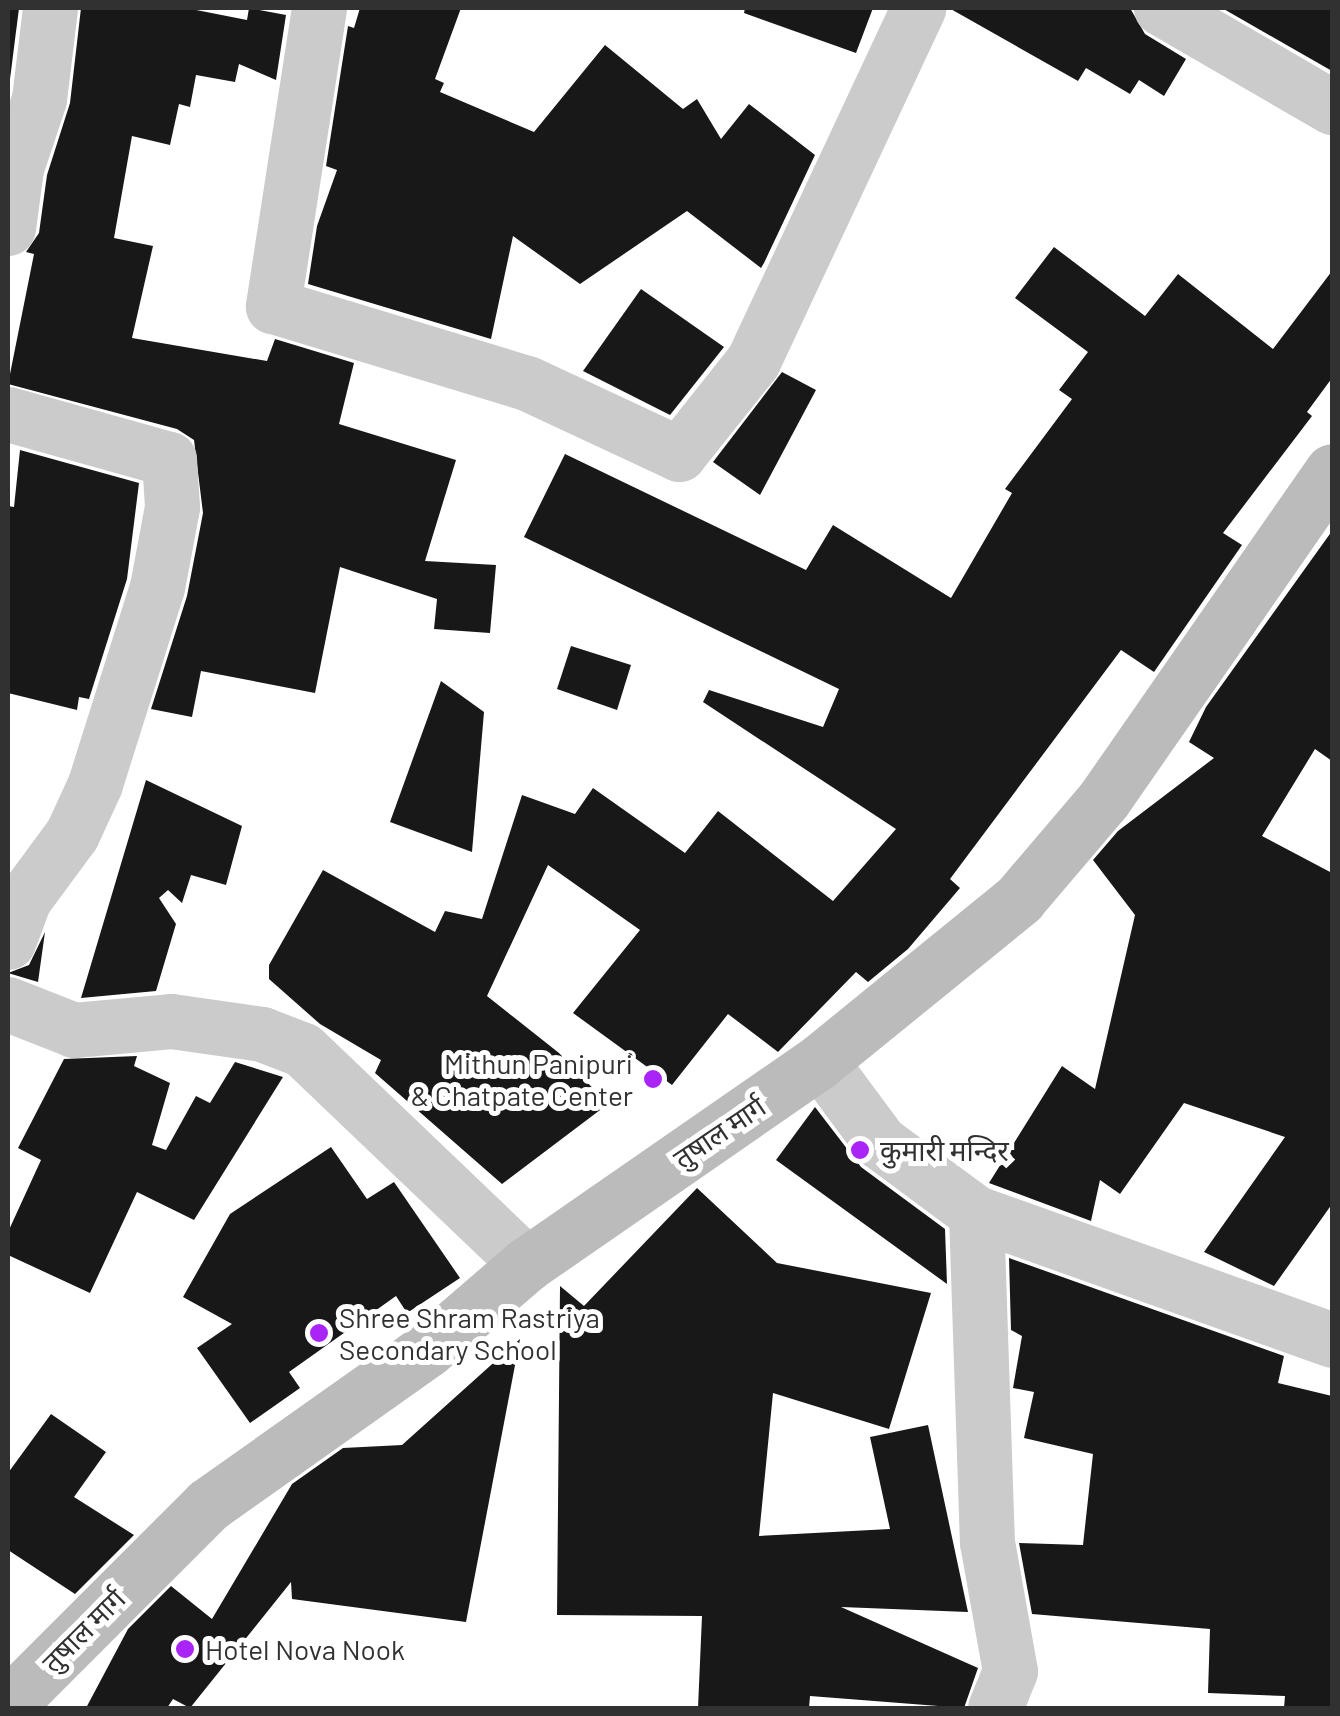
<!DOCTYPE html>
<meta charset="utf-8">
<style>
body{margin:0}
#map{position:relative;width:1340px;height:1716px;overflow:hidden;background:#fff;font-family:Barlow,"Noto Sans Devanagari",sans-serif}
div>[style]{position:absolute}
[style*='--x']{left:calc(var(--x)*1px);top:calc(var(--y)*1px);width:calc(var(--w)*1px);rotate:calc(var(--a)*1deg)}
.building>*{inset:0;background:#181818}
.street>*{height:55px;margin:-27.5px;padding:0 27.5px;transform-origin:27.5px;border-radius:27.5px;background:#cbcbcb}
.secondary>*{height:55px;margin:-27.5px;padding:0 27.5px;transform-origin:27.5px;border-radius:27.5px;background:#bbb}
.dots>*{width:28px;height:28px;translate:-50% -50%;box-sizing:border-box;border:5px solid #fff;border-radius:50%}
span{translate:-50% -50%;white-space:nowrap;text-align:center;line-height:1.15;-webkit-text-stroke:10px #fff;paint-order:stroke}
.poi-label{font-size:28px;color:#313131}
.right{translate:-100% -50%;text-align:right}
.left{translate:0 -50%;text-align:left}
.street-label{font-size:28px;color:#313131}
.frame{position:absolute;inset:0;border:10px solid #313131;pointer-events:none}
</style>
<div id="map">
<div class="building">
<i style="clip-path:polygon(8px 8px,19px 8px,8px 95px)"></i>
<i style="clip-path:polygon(81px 8px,186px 8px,247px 20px,249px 8px,286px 15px,276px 80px,239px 64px,235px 82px,196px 75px,190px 107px,179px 104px,170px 145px,132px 136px,114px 238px,153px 246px,132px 338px,267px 361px,275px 339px,354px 363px,339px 424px,456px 460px,425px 561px,496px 565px,490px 633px,434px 629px,437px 599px,340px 567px,315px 693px,201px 671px,192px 717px,151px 709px,187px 596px,203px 513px,194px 440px,177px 429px,8px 384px,34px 254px,26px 252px,39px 233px,47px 175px,70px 103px)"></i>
<i style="clip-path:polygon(360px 8px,461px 8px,435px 79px,444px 83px,440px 92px,534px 132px,605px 45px,683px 109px,697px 99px,721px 139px,749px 104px,815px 155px,764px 263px,761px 268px,687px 211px,580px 284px,513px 236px,491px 339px,308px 284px,317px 226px,337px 170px,326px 166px,348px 26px,354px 28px)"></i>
<i style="clip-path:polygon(745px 8px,873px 8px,856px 53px,744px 13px)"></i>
<i style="clip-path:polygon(949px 8px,1130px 8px,1145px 34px,1186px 59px,1164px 96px,1139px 80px,1130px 94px,1086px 68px,1078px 81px)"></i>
<i style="clip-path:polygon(1222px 8px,1332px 8px,1332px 71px)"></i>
<i style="clip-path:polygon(1054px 247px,1145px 316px,1178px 274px,1273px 349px,1332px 271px,1332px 378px,1307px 412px,1312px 416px,1223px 533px,1242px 545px,1154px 672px,1121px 650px,950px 879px,960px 888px,908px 949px,868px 982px,856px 972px,778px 1052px,728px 1014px,672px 1085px,573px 1013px,640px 930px,548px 865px,487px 996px,559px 1053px,608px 1104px,502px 1184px,375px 1073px,381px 1060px,320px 1024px,269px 979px,269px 965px,323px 870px,435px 932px,445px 911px,482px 919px,522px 795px,575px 814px,593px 788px,685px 853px,718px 811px,833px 901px,896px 829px,703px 702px,709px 690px,823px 727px,839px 689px,524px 537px,565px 454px,806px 570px,833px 525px,951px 598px,1012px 493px,1005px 489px,1072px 399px,1059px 390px,1088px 352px,1015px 298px)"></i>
<i style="clip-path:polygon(641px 289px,724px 347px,670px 415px,583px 371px)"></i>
<i style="clip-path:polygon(782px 372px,816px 390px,760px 495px,713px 462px)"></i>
<i style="clip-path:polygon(20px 450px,139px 483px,127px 579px,89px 699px,79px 697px,77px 710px,8px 693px,8px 506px,14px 507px)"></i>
<i style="clip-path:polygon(1332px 531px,1332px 761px,1315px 749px,1262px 836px,1332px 873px,1332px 1204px,1274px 1286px,1204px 1252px,1285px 1137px,1184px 1103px,1120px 1194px,1100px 1180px,1091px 1221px,989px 1183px,1062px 1066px,1095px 1089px,1135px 915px,1093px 860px,1118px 831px,1214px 758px,1189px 742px,1206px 707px)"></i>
<i style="clip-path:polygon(571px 646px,631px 665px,617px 710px,557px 689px)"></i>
<i style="clip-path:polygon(441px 681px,484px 712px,472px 852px,390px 822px)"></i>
<i style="clip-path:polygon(146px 780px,242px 826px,226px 885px,191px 875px,182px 903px,168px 890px,159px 898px,176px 924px,156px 991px,81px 998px)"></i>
<i style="clip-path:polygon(45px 932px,38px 982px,8px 973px,29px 965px)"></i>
<i style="clip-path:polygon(137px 1056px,134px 1066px,170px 1083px,152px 1145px,166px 1150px,196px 1096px,210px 1103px,235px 1062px,283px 1077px,194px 1220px,137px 1192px,90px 1293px,8px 1255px,8px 1232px,41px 1160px,18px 1148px,64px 1059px)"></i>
<i style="clip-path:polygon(815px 1107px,861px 1167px,945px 1229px,947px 1284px,776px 1160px)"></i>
<i style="clip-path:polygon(331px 1147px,367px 1199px,394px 1182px,460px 1278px,407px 1313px,396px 1296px,289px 1372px,300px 1388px,250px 1423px,197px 1348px,232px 1324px,183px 1297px,230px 1214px)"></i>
<i style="clip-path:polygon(697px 1188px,777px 1263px,931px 1293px,889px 1429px,773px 1393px,759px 1536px,890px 1529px,870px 1437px,928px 1425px,968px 1612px,841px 1607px,978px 1668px,964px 1708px,810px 1696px,809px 1708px,698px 1708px,702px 1616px,557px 1615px,560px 1286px,584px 1306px)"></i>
<i style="clip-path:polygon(1009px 1258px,1284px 1356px,1278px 1383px,1332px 1396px,1332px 1708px,1284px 1708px,1285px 1696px,1208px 1693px,1210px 1629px,1032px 1614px,1019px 1543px,1083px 1545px,1093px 1454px,1024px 1438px,1034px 1392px,1013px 1388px,1022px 1336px,1011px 1330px)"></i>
<i style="clip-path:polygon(520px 1339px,466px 1622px,292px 1599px,291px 1582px,190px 1708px,173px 1699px,167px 1708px,86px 1708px,128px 1629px,171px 1586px,212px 1619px,292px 1484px,343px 1448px,402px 1445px)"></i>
<i style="clip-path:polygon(51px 1414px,106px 1452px,74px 1497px,134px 1535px,75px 1594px,8px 1550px,8px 1473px)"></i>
</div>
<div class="street">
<i style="--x:319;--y:8;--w:302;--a:98.8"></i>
<i style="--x:273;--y:306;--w:265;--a:16.9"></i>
<i style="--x:527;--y:383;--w:168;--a:25"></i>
<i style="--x:679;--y:454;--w:119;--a:-51.5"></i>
<i style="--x:753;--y:361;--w:390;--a:-64.9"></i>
<i style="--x:1161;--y:8;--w:198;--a:30.1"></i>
<i style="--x:8;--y:228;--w:61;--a:-82.4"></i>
<i style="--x:16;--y:168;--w:73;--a:-71.6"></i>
<i style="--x:39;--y:99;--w:92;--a:-83.1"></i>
<i style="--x:8;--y:414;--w:167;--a:15.6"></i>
<i style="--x:169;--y:459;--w:48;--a:86.4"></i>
<i style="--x:172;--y:507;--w:81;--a:100.6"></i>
<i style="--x:157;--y:587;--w:207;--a:107.5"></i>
<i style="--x:95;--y:784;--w:55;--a:114.7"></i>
<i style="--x:72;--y:834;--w:81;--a:126.4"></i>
<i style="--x:24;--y:899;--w:46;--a:110.4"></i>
<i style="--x:8;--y:1004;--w:71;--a:21.5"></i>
<i style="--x:74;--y:1030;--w:97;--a:-5.3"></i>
<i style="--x:171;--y:1021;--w:92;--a:8.1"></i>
<i style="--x:262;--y:1034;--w:44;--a:21.3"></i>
<i style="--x:303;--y:1050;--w:310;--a:43.7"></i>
<i style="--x:820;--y:1061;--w:101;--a:53.5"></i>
<i style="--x:880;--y:1142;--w:119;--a:36.5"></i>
<i style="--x:976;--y:1213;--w:329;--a:88.1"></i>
<i style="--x:987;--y:1542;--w:131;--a:79.9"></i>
<i style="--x:1010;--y:1671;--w:40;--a:112"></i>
<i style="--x:976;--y:1213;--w:378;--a:19.6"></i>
</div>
<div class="secondary">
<i style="--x:8;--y:1696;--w:19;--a:-25"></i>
<i style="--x:25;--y:1688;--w:259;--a:-45"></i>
<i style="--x:208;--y:1505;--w:268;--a:-35.3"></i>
<i style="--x:427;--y:1350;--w:132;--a:-40.7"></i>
<i style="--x:527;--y:1264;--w:356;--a:-34.7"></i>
<i style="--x:820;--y:1061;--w:257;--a:-39.1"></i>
<i style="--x:1019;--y:899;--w:131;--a:-49.6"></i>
<i style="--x:1104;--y:799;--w:399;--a:-55.2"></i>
</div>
<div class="dots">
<i style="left:653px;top:1079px;background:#a924f6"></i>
<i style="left:860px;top:1150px;background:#a924f6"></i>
<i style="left:319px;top:1333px;background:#a924f6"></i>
<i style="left:185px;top:1649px;background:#a924f6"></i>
</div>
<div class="poi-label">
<span class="right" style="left:633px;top:1079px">Mithun Panipuri<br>&amp; Chatpate Center</span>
<span class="left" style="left:880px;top:1150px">कुमारी मन्दिर</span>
<span class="left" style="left:339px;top:1333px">Shree Shram Rastriya<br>Secondary School</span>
<span class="left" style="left:205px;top:1649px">Hotel Nova Nook</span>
</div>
<div class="street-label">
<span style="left:719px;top:1132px;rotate:-34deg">तुषाल मार्ग</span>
<span style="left:83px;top:1630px;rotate:-45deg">तुषाल मार्ग</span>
</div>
<div class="frame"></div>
</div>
